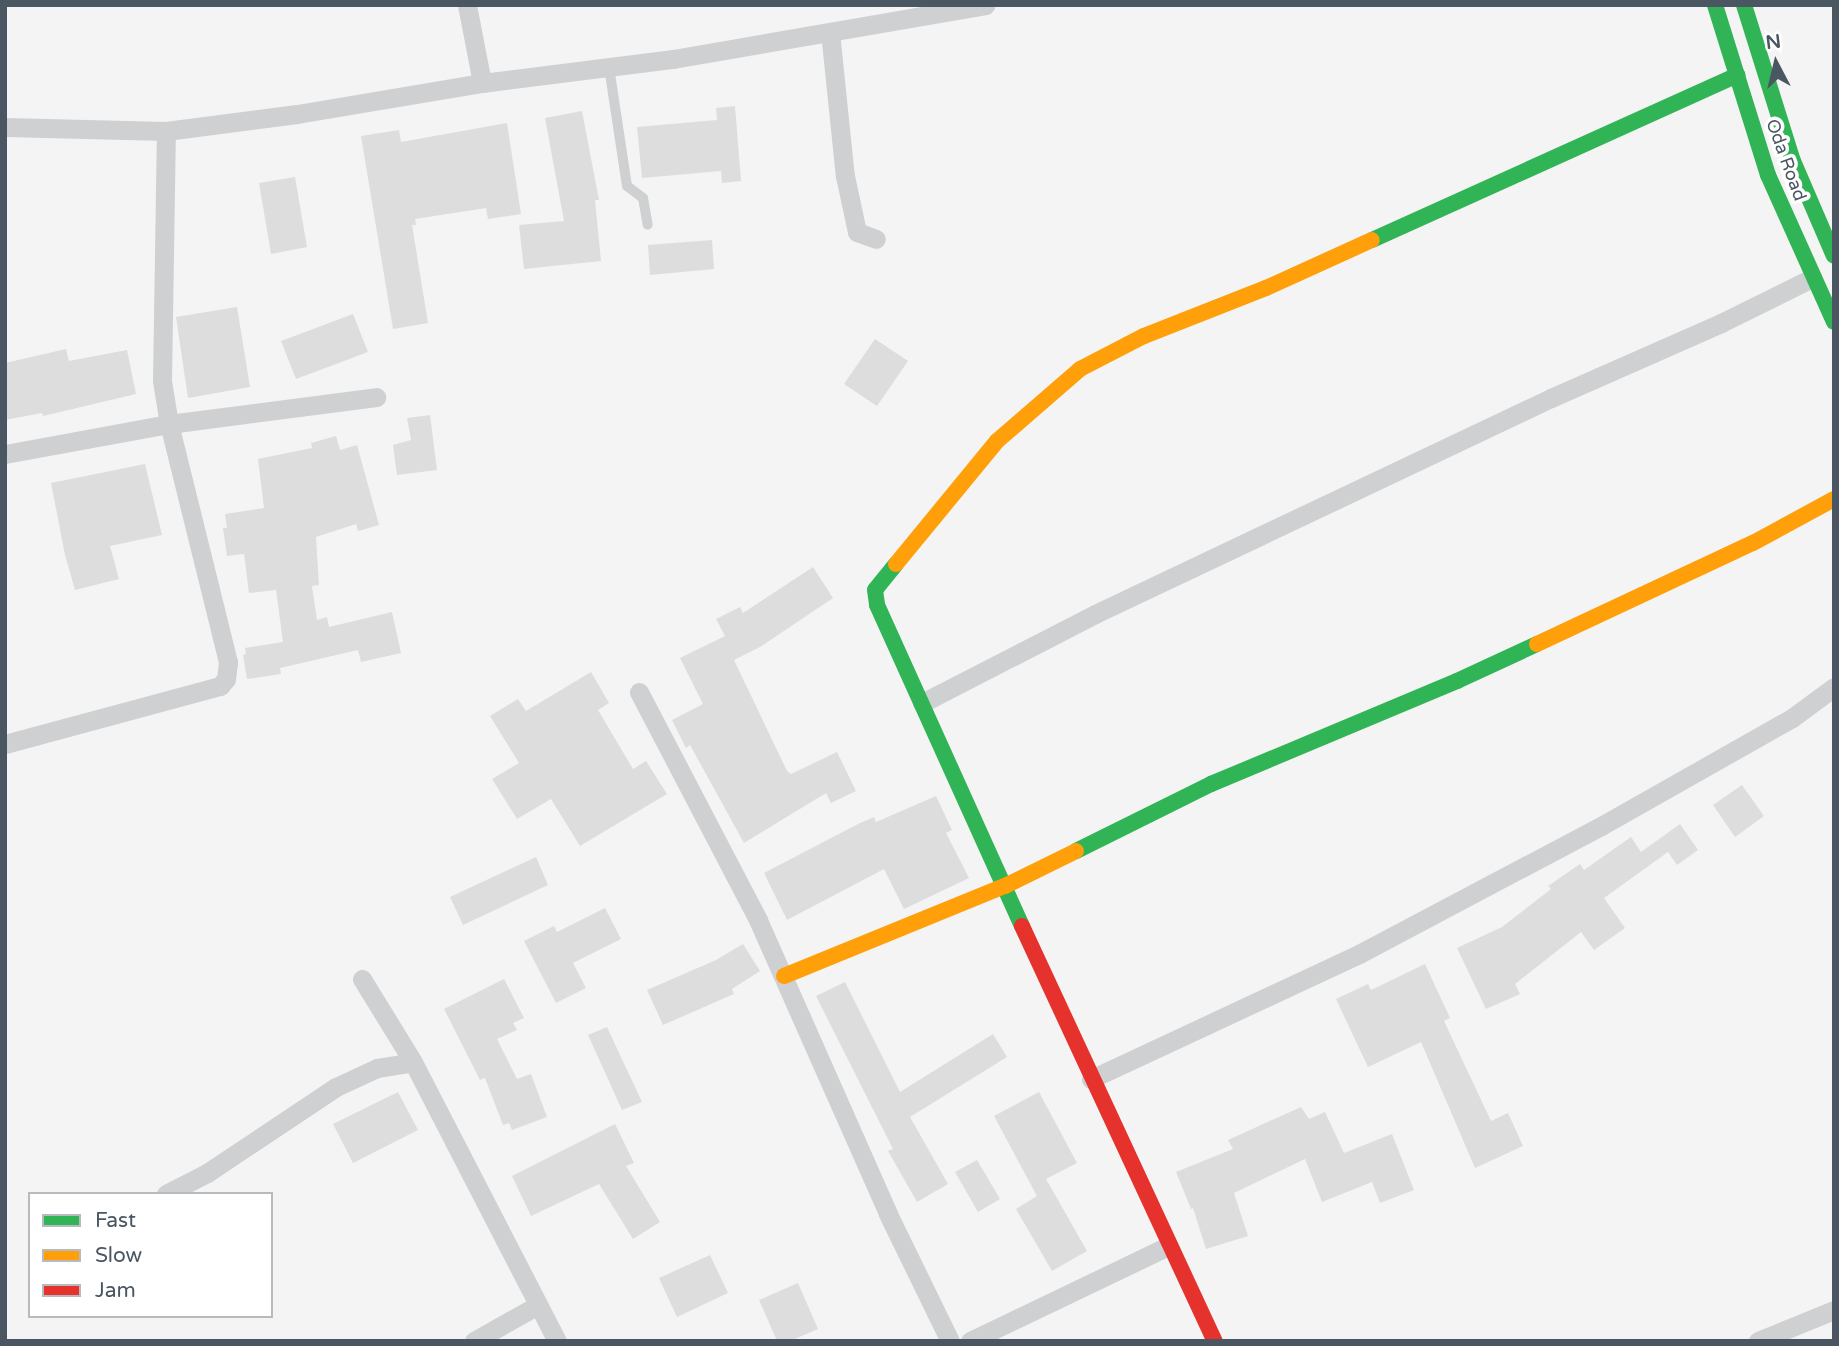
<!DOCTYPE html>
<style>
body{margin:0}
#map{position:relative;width:1839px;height:1346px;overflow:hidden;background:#f4f4f4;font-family:"Varela Round",sans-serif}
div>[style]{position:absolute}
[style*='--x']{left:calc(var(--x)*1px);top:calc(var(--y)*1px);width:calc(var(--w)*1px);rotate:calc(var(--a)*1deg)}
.building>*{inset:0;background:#ddddde}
.lane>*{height:10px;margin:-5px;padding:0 5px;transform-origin:5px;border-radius:5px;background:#ced0d2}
.street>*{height:19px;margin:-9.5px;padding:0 9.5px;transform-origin:9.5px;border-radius:9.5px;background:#ced0d2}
.fast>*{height:16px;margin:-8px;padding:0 8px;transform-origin:8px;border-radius:8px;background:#30b455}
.slow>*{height:16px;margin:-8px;padding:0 8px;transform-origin:8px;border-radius:8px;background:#ff9f0a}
.jam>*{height:16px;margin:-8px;padding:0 8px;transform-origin:8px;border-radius:8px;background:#e5322d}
span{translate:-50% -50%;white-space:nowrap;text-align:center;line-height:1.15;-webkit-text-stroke:7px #fff;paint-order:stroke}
.street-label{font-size:18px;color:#4a5661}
.frame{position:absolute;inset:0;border:7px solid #4a5661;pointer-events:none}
.legend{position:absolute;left:28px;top:1192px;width:245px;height:126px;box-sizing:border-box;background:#fff;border:2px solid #b7bbc0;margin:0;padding:9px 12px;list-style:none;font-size:21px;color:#4a5661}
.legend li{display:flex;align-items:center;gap:14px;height:35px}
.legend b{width:35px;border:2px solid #b7bbc0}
.north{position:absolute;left:1741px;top:28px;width:70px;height:70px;-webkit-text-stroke:5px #fff;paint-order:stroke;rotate:353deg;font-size:19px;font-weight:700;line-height:28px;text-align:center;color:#4a5661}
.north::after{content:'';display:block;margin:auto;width:24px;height:32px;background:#4a5661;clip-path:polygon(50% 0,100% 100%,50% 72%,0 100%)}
</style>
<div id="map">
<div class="building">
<i style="clip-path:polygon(735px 106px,741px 181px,722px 183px,721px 171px,642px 178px,637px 127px,717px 120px,716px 108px)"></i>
<i style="clip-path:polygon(582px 111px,599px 200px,595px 200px,601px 261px,524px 269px,519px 225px,564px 221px,545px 118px)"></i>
<i style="clip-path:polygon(507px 123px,521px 214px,488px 219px,486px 208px,415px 219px,416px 225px,412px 225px,428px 323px,393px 329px,361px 136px,399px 130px,401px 142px)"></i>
<i style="clip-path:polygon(295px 177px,307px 247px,271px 254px,259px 183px)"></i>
<i style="clip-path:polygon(712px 240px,714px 269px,650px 275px,648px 245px)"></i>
<i style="clip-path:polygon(237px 307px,250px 387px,188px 398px,176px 317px)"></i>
<i style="clip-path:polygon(353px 314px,368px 352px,296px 379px,281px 341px)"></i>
<i style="clip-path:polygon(875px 339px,908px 361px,877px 406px,844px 384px)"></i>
<i style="clip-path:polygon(66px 349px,69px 361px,127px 350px,136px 394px,43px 416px,42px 413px,5px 420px,5px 363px)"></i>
<i style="clip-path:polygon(430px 415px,437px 470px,397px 475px,393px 445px,411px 440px,407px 418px)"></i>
<i style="clip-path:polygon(336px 436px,340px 450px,357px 445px,379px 525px,358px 531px,356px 524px,316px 537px,319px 585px,312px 586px,317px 620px,327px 617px,329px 627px,392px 612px,401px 653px,361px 662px,358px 650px,280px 668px,281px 674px,247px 679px,243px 655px,246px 654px,245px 648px,283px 642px,276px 590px,249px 593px,244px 554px,227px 556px,223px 528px,227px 528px,225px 514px,264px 508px,258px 459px,312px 448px,311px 443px)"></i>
<i style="clip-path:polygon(145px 464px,162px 535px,110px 546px,119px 579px,75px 590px,65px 555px,51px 483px)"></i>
<i style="clip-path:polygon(813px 567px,833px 598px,760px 647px,734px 660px,787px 771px,791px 774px,837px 752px,856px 791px,831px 803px,826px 793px,744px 843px,690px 745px,686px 748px,672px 720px,703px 704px,680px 658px,725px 636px,716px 619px,740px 607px,743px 613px)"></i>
<i style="clip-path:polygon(591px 672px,609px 703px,598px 710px,633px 769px,646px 761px,667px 794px,580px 846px,551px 799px,517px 819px,492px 779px,519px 763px,490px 716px,518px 699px,526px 711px)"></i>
<i style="clip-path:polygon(1742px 785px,1764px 816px,1735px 837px,1713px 805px)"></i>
<i style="clip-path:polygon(936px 796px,952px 830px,946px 833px,969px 878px,904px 909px,884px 869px,787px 920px,764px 873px,858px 824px,874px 817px,876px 822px)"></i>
<i style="clip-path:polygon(1680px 824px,1698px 850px,1677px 865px,1668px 852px,1604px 898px,1625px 928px,1594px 950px,1581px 932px,1515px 984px,1520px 994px,1486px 1009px,1457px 948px,1502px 927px,1551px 889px,1548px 886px,1580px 864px,1584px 870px,1631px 837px,1641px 852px)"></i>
<i style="clip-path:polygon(536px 857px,548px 885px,463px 925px,450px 897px)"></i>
<i style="clip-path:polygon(605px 908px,621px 939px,573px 963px,586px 988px,556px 1003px,524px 941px,554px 926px,557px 932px)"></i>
<i style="clip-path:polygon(743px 944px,760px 971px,732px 989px,734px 994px,663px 1025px,647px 990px,716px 960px)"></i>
<i style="clip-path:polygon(1425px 964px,1450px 1018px,1444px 1021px,1491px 1121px,1508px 1113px,1523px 1146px,1475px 1168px,1421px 1042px,1368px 1067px,1336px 999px,1368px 984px,1371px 990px)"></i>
<i style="clip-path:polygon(504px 979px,524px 1018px,513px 1023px,517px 1030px,497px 1039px,517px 1079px,531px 1074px,547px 1117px,512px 1130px,509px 1123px,503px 1125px,485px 1078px,480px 1080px,444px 1009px)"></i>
<i style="clip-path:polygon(845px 982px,900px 1092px,993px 1034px,1007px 1057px,910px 1117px,948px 1184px,917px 1202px,888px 1151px,893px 1149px,816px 996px)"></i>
<i style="clip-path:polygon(607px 1027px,642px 1102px,622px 1110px,588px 1035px)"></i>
<i style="clip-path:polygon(398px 1092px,418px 1130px,353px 1163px,333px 1124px)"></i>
<i style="clip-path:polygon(1039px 1092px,1077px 1163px,1046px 1179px,1087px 1251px,1052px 1271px,1016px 1209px,1037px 1196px,994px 1116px)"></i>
<i style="clip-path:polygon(1301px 1107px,1309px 1119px,1325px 1112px,1344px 1153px,1392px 1134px,1414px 1190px,1380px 1203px,1372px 1182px,1322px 1202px,1305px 1159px,1234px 1193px,1248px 1236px,1206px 1249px,1193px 1208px,1191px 1209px,1176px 1172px,1233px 1149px,1228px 1140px)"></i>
<i style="clip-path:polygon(615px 1124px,634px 1163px,626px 1166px,660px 1222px,633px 1239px,599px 1184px,531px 1216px,512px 1176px)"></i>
<i style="clip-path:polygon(977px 1160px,1000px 1199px,978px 1212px,955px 1172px)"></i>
<i style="clip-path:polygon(710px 1255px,728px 1293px,677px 1317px,659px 1278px)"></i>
<i style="clip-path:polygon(798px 1283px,818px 1329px,790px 1341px,777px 1341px,759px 1300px)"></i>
</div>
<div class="lane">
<i style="--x:609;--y:67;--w:120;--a:81.4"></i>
<i style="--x:627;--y:186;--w:20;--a:37"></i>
<i style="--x:643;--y:198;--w:27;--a:80"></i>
</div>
<div class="street">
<i style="--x:467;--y:5;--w:79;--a:79.1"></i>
<i style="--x:830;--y:32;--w:145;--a:84.1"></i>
<i style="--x:845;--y:176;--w:57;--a:77.9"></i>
<i style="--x:857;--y:232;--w:20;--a:20"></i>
<i style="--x:5;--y:127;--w:161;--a:1.4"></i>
<i style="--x:166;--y:131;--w:132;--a:-7.4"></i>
<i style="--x:297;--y:114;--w:188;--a:-9.5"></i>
<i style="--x:482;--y:83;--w:193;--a:-7.2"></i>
<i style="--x:673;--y:59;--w:317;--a:-9.8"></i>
<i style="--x:5;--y:454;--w:167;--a:-10.4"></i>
<i style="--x:169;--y:424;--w:209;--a:-7.4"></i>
<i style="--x:639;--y:692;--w:257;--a:62.4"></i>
<i style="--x:758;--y:920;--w:321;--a:66.1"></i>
<i style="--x:888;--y:1214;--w:141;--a:64"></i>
<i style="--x:922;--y:703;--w:195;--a:-27.2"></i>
<i style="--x:1095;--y:614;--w:505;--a:-25.35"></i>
<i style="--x:1551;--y:398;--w:186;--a:-23.8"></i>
<i style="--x:1721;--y:323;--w:102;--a:-26.3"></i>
<i style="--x:5;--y:744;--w:223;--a:-15.1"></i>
<i style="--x:220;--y:686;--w:9;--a:-49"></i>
<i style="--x:226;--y:679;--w:17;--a:-83"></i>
<i style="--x:228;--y:662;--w:245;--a:-103.9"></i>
<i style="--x:169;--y:424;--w:44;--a:-99.2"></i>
<i style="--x:162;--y:381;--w:250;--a:-89.1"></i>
<i style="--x:362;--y:979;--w:97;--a:58.4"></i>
<i style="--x:413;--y:1062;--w:314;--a:62.7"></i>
<i style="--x:1091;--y:1079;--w:296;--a:-25"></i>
<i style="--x:1359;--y:954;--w:274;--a:-27.9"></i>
<i style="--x:1601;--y:826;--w:219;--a:-29.5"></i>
<i style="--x:1792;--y:718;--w:52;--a:-36.4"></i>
<i style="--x:166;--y:1194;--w:46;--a:-27.1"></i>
<i style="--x:207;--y:1173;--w:155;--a:-33.7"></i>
<i style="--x:336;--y:1087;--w:45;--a:-24.9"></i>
<i style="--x:377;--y:1068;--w:36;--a:-9"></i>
<i style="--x:474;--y:1341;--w:73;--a:-29.4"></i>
<i style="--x:970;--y:1341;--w:220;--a:-25.6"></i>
<i style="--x:1758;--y:1341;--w:82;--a:-22.2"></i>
</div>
<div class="fast">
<i style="--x:1715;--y:5;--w:178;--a:72.7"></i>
<i style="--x:1768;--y:175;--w:161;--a:65.8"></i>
<i style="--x:1744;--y:5;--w:164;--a:72.6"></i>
<i style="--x:1793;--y:161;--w:103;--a:66.7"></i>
<i style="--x:1372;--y:240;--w:401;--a:-24.3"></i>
<i style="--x:896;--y:564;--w:33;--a:129"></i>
<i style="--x:875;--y:590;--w:15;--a:82"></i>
<i style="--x:877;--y:605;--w:352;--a:65.7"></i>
<i style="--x:1076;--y:851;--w:151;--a:-26.4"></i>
<i style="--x:1211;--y:784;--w:267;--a:-22.7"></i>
<i style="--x:1457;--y:681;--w:88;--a:-24.8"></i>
</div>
<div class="slow">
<i style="--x:896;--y:564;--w:159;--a:-50.6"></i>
<i style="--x:997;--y:441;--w:110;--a:-40.9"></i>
<i style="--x:1080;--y:369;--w:72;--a:-27.3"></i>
<i style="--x:1144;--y:336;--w:131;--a:-21.5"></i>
<i style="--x:1266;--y:288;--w:116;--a:-24.4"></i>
<i style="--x:1537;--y:644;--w:238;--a:-25.1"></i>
<i style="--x:1753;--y:543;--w:92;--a:-28.5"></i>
<i style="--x:784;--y:976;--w:239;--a:-22.2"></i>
<i style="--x:1005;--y:886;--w:79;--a:-26.2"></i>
</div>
<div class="jam">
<i style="--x:1022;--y:926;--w:458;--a:65.1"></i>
</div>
<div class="street-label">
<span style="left:1786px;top:160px;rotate:70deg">Oda Road</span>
</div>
<div class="frame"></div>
<ul class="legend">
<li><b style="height:9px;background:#30b455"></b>Fast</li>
<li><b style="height:9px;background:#ff9f0a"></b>Slow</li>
<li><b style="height:9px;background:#e5322d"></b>Jam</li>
</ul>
<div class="north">N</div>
</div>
